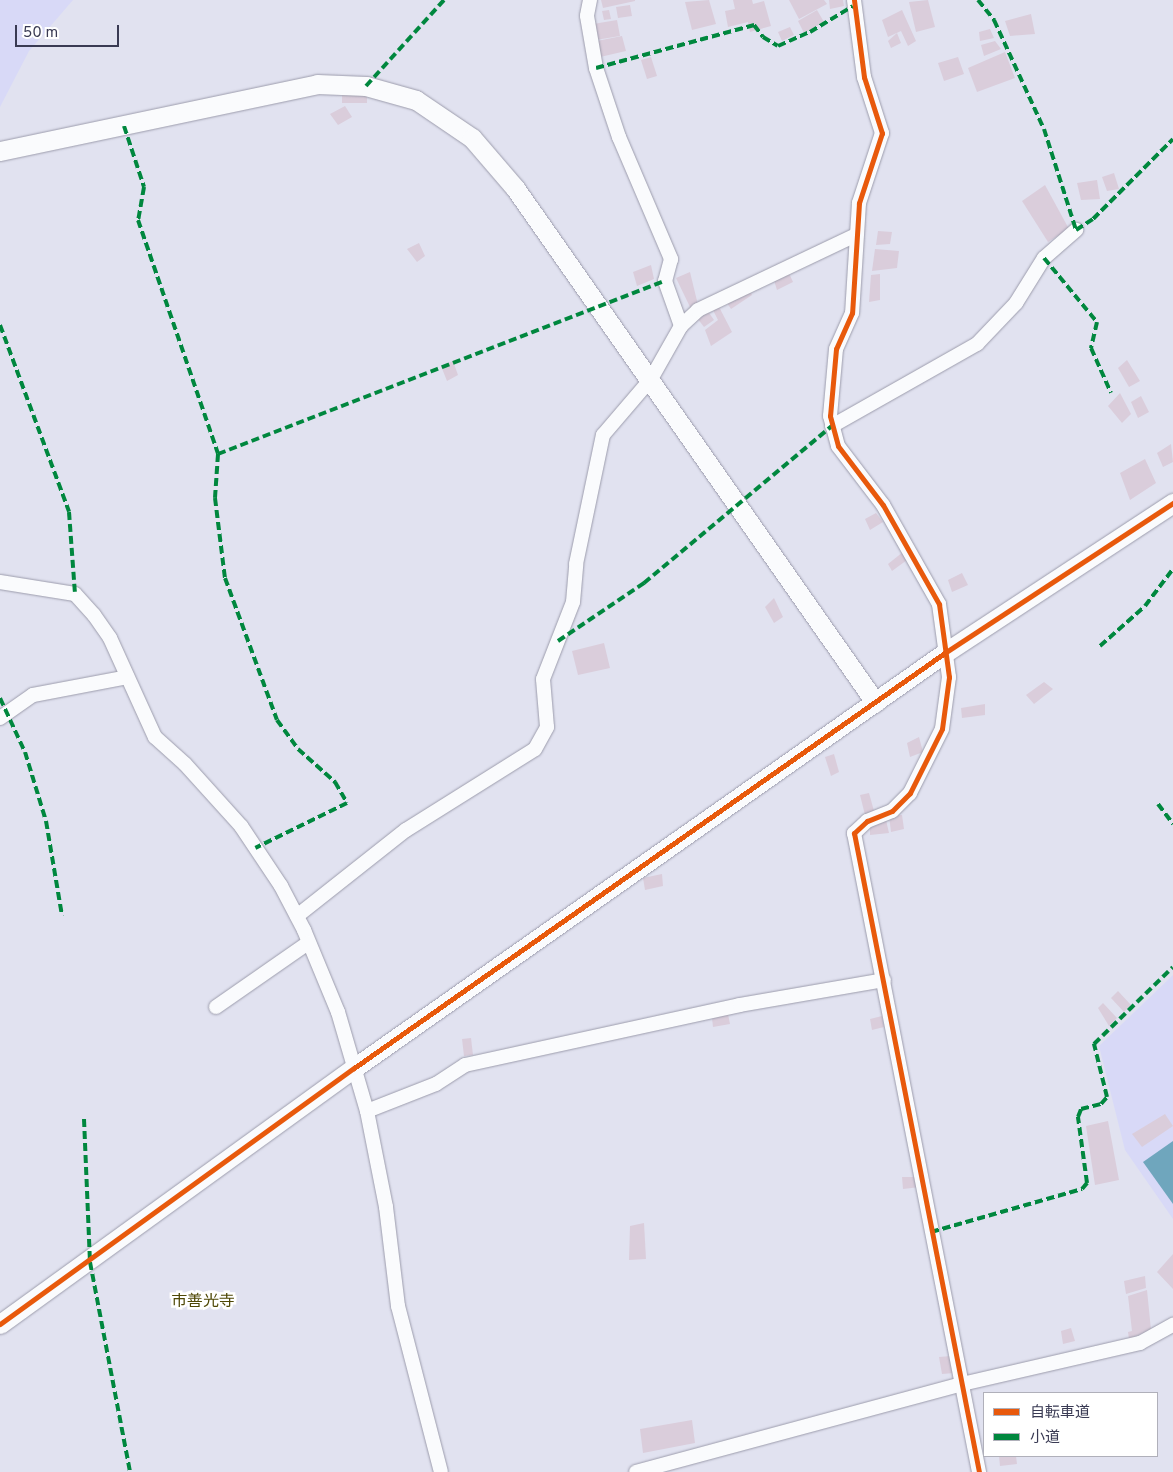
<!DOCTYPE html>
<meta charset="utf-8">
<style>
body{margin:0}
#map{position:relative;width:1173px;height:1472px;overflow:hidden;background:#e1e2f0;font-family:Overpass,"Noto Sans JP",sans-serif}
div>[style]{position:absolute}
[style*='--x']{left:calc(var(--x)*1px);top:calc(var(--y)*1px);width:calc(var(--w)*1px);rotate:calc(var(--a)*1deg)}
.built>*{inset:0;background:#d8d9f7}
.water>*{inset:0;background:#6fa6bd}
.building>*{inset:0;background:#dacddb}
.roads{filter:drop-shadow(0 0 1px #9c9cac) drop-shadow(0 0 1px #9c9cac)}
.street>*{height:14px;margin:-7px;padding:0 7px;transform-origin:7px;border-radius:7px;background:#fafbfd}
.secondary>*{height:19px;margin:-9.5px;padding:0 9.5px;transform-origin:9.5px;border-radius:9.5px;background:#fafbfd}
.quiet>*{height:4px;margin-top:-2px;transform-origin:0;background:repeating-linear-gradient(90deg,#00873e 0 8px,transparent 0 12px)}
.cycleway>*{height:5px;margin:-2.5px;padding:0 2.5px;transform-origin:2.5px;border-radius:2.5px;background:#e8590c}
span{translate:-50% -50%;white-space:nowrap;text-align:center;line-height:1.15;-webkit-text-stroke:5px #fff;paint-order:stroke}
.quarter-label{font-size:16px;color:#4e4705}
.legend{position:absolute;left:983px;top:1392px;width:175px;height:65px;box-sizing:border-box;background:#fff;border:1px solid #b0b0ba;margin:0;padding:6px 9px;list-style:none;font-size:15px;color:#393a53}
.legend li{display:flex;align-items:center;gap:10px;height:25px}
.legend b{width:25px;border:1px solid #b0b0ba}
.scale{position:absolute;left:15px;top:25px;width:104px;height:22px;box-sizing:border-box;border:2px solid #393a53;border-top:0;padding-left:6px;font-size:15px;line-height:18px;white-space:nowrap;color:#393a53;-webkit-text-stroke:4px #fff;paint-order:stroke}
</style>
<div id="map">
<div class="built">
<i style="clip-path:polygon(0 0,73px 0,29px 51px,0 107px)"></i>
<i style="clip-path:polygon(1173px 975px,1173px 1219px,1125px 1150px,1099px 1046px)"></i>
</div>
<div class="water">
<i style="clip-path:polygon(1173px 1141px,1173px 1204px,1143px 1162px)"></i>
</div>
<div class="building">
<i style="clip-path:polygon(601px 0,635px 0,635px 1px,603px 8px)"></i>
<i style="clip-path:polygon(709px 0,716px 24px,692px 30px,685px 2px)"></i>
<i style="clip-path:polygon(733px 0,752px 0,753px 4px,764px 1px,771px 26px,750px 32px,748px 22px,728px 27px,725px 11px,735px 9px)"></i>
<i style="clip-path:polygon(789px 0,824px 0,827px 4px,799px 19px)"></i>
<i style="clip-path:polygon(829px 0,843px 0,844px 6px,830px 9px)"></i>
<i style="clip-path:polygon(928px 0,935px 27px,916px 32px,909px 2px)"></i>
<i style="clip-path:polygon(630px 5px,632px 16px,618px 18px,616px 7px)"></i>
<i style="clip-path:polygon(609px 10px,611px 19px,604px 20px,602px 11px)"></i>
<i style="clip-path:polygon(817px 10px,824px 22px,804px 33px,798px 21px)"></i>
<i style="clip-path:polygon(902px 10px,916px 41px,908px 46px,901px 31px,888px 37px,882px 20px)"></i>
<i style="clip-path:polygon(1031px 14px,1035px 34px,1010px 36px,1005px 21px)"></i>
<i style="clip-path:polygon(617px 20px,620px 36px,596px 40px,593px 24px)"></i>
<i style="clip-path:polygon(790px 27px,794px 35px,782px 41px,778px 32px)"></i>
<i style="clip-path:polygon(990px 29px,994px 38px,980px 41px,979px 32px)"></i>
<i style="clip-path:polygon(897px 33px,901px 43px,891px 48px,888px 41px)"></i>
<i style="clip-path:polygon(622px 36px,626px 51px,600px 57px,597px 41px)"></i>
<i style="clip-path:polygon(995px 41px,1001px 49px,984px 56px,981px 45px)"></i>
<i style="clip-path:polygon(1005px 52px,1015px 78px,977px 92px,968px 68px)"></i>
<i style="clip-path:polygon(651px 57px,657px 76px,647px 79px,641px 60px)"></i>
<i style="clip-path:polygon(958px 57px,964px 74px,944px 81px,938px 63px)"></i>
<i style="clip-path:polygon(342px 88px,367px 88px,367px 103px,342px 103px)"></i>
<i style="clip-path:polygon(345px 106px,352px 117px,338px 125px,330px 114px)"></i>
<i style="clip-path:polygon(1114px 173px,1119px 189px,1107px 191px,1102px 177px)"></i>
<i style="clip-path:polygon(1097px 180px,1100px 199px,1081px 200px,1077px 183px)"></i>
<i style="clip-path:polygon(1045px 185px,1069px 229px,1048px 242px,1022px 201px)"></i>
<i style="clip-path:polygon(878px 231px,892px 232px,890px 244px,876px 245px)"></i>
<i style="clip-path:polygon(419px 243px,425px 256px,417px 262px,407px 249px)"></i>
<i style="clip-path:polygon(875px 249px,899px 251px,897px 268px,872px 271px)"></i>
<i style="clip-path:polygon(651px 265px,654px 279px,637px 286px,633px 272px)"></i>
<i style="clip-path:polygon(788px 271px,793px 282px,777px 290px,773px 277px)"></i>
<i style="clip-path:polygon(690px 272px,698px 305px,691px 309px,676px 278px)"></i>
<i style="clip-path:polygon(880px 274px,880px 300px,869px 302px,871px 275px)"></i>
<i style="clip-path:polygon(748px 287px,752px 295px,731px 309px,725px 300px)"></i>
<i style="clip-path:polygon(717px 303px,732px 332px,711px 346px,705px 330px,718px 320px,711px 306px)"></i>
<i style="clip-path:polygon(707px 310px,714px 320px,704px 327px,697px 318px)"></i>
<i style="clip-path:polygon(1127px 360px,1140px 381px,1129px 387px,1118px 368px)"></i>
<i style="clip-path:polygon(453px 361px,458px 375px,447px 381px,441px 366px)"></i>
<i style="clip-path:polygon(1120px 393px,1131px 414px,1122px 423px,1108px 406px)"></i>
<i style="clip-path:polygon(1141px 396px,1149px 412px,1138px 418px,1131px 402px)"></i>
<i style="clip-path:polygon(1171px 444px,1173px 462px,1163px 467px,1157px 453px)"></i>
<i style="clip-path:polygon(1145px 459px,1156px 483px,1130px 500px,1120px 473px)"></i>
<i style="clip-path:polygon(876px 513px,883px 522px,870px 530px,865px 519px)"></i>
<i style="clip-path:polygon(903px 552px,907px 560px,892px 571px,888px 564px)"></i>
<i style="clip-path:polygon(962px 573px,968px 585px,952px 592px,948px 580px)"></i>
<i style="clip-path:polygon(774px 598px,783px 617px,774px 623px,765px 607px)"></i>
<i style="clip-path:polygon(604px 643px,610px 668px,578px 675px,572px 651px)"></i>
<i style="clip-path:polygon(1044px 682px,1053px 689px,1034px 704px,1026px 695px)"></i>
<i style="clip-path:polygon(985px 704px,985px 715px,962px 718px,961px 708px)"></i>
<i style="clip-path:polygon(919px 737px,923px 752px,910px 757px,907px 743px)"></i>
<i style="clip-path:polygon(834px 754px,839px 772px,831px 776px,825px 757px)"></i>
<i style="clip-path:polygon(869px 793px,874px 811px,865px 815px,860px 795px)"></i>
<i style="clip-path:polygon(902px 815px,904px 829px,891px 832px,889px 816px)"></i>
<i style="clip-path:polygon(886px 820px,889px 833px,870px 835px,870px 825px)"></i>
<i style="clip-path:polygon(662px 874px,663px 886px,645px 890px,643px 878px)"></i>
<i style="clip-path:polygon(1118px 991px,1131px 1005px,1124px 1012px,1111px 998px)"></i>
<i style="clip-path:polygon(1103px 1003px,1117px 1018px,1109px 1026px,1098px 1008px)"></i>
<i style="clip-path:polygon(728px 1014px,730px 1024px,713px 1027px,712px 1018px)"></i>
<i style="clip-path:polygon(882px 1016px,884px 1027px,872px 1030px,870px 1019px)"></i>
<i style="clip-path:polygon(471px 1038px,473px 1055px,464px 1056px,462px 1039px)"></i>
<i style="clip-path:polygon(1165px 1114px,1173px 1126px,1142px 1147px,1132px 1134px)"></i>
<i style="clip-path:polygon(1108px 1121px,1119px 1180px,1095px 1185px,1086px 1126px)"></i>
<i style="clip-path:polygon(902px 1177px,919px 1177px,920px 1187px,903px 1189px)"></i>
<i style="clip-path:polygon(644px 1223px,646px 1259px,629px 1260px,630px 1226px)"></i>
<i style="clip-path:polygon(1173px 1254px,1173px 1289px,1157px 1272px)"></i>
<i style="clip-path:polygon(1145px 1276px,1146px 1288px,1126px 1294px,1124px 1281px)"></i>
<i style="clip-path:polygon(1147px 1290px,1151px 1330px,1129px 1339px,1128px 1332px,1132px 1331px,1128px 1296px)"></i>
<i style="clip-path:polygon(1071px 1328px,1075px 1341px,1063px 1344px,1061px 1331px)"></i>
<i style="clip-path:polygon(951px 1356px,954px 1373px,942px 1374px,939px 1357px)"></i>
<i style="clip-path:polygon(692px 1420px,695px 1443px,643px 1453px,640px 1429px)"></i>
<i style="clip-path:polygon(999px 1456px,1016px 1456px,1017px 1464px,1000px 1466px)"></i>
</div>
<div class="roads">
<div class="street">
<i style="--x:590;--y:0;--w:16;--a:101"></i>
<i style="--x:587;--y:16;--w:53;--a:80.2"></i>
<i style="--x:596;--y:68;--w:73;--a:71.6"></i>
<i style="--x:619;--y:137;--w:133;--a:66.9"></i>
<i style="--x:671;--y:259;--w:23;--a:105"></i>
<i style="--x:665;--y:281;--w:48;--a:70.4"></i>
<i style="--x:854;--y:0;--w:78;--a:82.6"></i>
<i style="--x:864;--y:77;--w:59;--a:72.2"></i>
<i style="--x:882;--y:133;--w:74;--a:108.2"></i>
<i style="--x:859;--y:203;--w:110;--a:93.6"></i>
<i style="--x:852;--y:313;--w:39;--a:114"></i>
<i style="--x:836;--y:349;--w:67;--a:95.1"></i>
<i style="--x:830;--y:416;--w:31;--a:75"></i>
<i style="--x:838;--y:446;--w:74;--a:52.7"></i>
<i style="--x:883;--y:505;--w:114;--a:60.5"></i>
<i style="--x:939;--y:604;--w:74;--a:82.2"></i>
<i style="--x:949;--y:677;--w:52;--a:97.7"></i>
<i style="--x:942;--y:729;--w:72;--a:116.6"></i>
<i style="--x:910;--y:793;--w:25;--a:135"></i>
<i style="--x:892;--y:811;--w:27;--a:158"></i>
<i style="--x:867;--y:821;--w:18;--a:137"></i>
<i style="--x:854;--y:833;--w:651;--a:78.93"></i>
<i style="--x:832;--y:426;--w:167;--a:-29.5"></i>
<i style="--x:977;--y:344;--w:57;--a:-46.4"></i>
<i style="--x:1016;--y:303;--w:53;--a:-58.1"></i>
<i style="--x:1044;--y:258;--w:43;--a:-41.2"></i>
<i style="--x:0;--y:582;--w:76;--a:9.1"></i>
<i style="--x:75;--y:594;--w:28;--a:48"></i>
<i style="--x:94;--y:615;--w:28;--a:55"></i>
<i style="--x:110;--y:638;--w:109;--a:65.6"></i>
<i style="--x:155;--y:737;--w:40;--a:42"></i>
<i style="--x:185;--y:764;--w:84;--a:47.9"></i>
<i style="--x:241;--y:826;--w:72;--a:56.3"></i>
<i style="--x:281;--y:886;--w:50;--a:62.4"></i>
<i style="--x:304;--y:930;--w:89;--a:67.5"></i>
<i style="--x:338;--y:1012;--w:103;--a:73.7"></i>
<i style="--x:367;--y:1111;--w:98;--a:78.8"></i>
<i style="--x:386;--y:1207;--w:100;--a:83.1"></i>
<i style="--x:398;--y:1306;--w:171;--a:75.5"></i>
<i style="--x:0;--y:718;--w:40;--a:-34.9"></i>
<i style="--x:33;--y:695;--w:96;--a:-10.8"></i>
<i style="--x:297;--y:916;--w:139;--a:-38.3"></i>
<i style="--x:406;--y:830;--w:152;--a:-32.1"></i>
<i style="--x:535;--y:749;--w:25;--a:-61"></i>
<i style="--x:547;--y:727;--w:48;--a:-94.8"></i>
<i style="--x:543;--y:679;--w:83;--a:-68.7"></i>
<i style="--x:573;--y:602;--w:38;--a:-85"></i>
<i style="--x:576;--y:564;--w:132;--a:-78.2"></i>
<i style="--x:603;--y:435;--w:74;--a:-49.4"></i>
<i style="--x:651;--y:379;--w:61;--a:-60.5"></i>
<i style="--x:681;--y:326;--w:23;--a:-43"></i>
<i style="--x:698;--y:310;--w:173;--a:-25.4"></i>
<i style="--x:216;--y:1007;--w:112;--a:-34.8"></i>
<i style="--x:367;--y:1111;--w:74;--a:-21.4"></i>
<i style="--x:436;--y:1084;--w:35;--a:-33"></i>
<i style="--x:465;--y:1065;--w:281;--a:-12.3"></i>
<i style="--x:740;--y:1005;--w:146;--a:-9.8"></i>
<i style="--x:636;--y:1472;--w:338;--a:-15.1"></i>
<i style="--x:962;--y:1384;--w:183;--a:-13"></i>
<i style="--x:1140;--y:1343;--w:38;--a:-29"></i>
</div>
<div class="secondary">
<i style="--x:0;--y:151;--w:324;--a:-11.9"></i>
<i style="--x:317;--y:84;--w:49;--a:2.3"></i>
<i style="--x:366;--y:86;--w:52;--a:15.6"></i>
<i style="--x:416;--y:100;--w:68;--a:34.2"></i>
<i style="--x:472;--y:138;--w:66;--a:49.3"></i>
<i style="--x:515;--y:188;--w:628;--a:54.99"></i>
<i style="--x:0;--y:1324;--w:437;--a:-35.9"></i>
<i style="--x:354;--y:1068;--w:724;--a:-35.1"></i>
<i style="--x:946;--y:652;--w:272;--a:-33.3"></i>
</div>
</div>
<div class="quiet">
<i style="--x:978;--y:0;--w:26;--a:51"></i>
<i style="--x:994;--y:20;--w:120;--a:65.4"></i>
<i style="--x:1044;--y:129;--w:106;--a:72.4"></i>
<i style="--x:1076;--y:230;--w:20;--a:-33"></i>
<i style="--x:1093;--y:219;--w:113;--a:-45"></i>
<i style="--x:596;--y:68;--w:164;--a:-15.2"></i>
<i style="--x:754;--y:25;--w:15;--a:53"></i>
<i style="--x:763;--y:37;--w:17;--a:31"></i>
<i style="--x:778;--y:46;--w:35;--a:-24"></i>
<i style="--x:810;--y:32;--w:50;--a:-31.2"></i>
<i style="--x:366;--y:86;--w:116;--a:-47.8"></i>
<i style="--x:124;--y:126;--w:64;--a:71.8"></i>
<i style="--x:144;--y:187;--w:34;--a:100"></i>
<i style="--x:138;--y:220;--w:247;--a:71.1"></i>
<i style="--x:218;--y:454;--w:44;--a:93.9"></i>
<i style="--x:215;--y:498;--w:81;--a:82.9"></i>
<i style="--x:225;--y:578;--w:151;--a:69.9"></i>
<i style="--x:277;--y:720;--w:36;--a:54"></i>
<i style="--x:298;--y:749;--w:50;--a:41.7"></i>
<i style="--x:335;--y:782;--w:24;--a:60"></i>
<i style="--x:347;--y:803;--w:102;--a:153.9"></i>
<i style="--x:1044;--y:258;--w:83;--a:50.4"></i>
<i style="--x:1097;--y:322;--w:27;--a:103"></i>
<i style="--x:1091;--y:348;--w:49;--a:66"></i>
<i style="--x:0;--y:325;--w:199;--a:69.7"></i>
<i style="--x:69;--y:512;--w:82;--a:85.8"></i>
<i style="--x:218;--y:454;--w:479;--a:-21.2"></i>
<i style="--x:558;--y:641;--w:104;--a:-34"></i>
<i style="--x:644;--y:583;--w:245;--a:-39.9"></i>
<i style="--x:1100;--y:646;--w:60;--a:-41.6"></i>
<i style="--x:1145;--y:606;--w:46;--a:-52.9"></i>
<i style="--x:0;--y:698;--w:60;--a:65.2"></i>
<i style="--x:25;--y:752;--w:72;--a:73.1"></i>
<i style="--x:46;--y:821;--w:96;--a:80.4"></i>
<i style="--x:1158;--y:804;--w:25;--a:53"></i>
<i style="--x:84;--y:1119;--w:143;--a:87.6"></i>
<i style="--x:90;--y:1262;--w:214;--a:79.2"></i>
<i style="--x:931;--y:1232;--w:157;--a:-15.9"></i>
<i style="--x:1082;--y:1189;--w:8;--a:-50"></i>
<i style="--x:1087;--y:1183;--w:67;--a:-97.8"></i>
<i style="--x:1078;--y:1117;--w:9;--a:-69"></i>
<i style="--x:1081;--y:1109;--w:21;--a:-14"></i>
<i style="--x:1101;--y:1104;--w:9;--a:-49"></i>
<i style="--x:1107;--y:1097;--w:55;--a:-103.8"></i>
<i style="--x:1094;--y:1044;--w:110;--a:-44.3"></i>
</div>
<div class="cycleway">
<i style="--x:854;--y:0;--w:78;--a:82.6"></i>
<i style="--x:864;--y:77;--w:59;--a:72.2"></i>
<i style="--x:882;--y:133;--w:74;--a:108.2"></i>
<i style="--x:859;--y:203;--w:110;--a:93.6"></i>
<i style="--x:852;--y:313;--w:39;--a:114"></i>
<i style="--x:836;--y:349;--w:67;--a:95.1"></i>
<i style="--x:830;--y:416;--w:31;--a:75"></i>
<i style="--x:838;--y:446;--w:74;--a:52.7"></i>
<i style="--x:883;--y:505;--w:114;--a:60.5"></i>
<i style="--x:939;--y:604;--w:74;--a:82.2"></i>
<i style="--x:949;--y:677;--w:52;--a:97.7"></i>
<i style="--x:942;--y:729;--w:72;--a:116.6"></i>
<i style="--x:910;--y:793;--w:25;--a:135"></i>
<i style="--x:892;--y:811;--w:27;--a:158"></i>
<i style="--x:867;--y:821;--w:18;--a:137"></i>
<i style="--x:854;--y:833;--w:651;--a:78.93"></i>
<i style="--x:0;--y:1324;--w:437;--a:-35.9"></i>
<i style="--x:354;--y:1068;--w:724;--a:-35.1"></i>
<i style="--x:946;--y:652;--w:272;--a:-33.3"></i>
</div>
<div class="quarter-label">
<span style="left:203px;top:1302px">市善光寺</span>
</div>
<ul class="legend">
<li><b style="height:6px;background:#e8590c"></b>自転車道</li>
<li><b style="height:6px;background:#00873e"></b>小道</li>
</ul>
<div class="scale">50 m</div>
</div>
